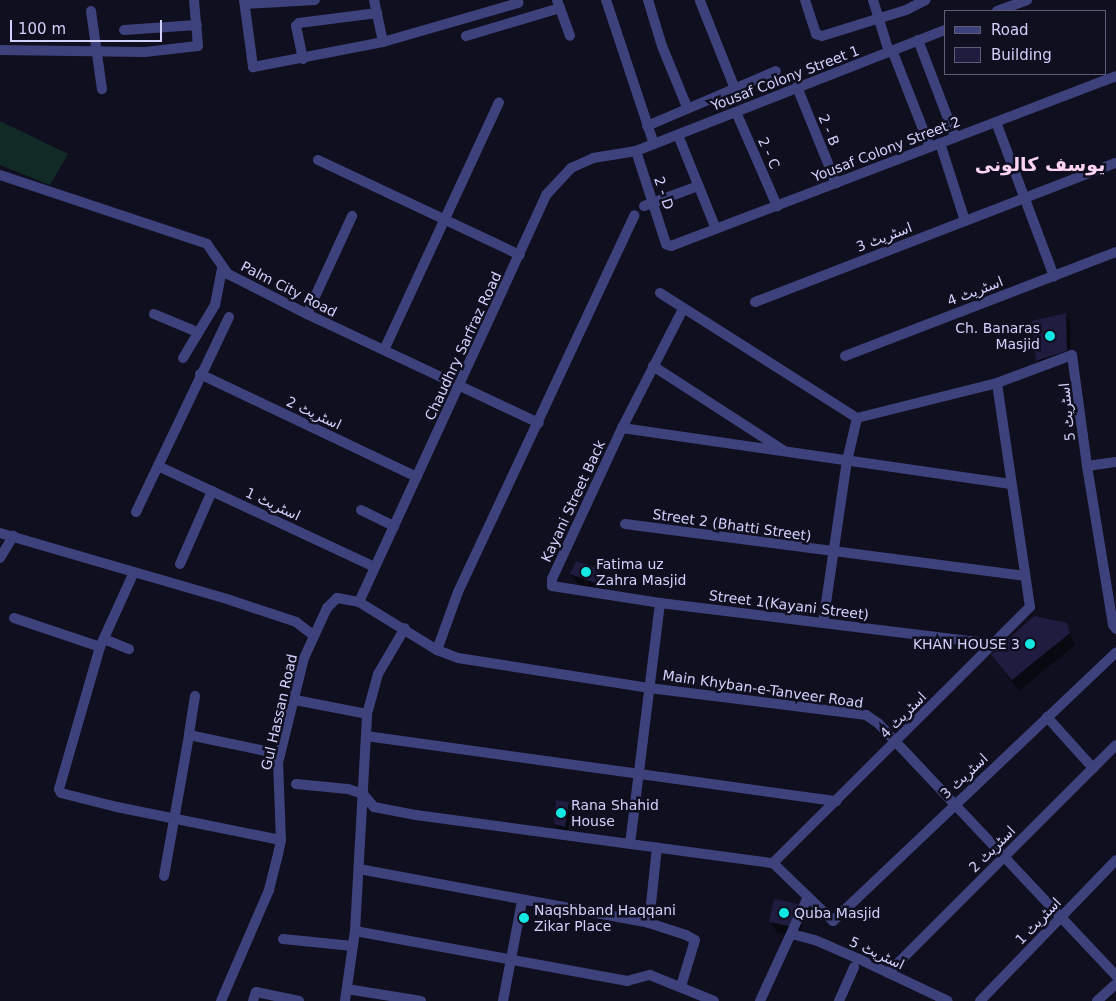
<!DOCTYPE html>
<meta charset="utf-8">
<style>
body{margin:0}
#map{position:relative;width:1116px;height:1001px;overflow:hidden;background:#100f20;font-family:"DejaVu Sans",Vazirmatn,sans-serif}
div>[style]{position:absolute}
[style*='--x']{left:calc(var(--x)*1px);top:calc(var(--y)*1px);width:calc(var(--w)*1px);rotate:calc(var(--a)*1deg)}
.green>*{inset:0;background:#122a26}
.shadow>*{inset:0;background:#0007}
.building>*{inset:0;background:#1f1c40}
.minor>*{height:10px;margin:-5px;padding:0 5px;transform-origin:5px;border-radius:5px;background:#3d427c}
.dots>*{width:14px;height:14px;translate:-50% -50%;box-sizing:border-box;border:2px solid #100f20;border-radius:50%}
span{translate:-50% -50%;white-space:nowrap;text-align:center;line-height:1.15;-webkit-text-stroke:5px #100f20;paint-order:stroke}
.street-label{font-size:14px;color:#d1d1fc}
.poi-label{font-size:14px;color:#d1d1fc}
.right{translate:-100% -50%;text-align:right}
.left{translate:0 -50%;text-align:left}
.district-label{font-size:19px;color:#fcd3f2;font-weight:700}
.legend{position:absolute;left:944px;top:10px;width:162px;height:65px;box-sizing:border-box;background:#100f20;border:1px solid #5d5d78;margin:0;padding:6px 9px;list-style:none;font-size:15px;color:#d1d1fc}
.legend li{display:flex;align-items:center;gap:10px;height:25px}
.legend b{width:25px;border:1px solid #5d5d78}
.scale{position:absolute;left:10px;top:20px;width:152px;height:22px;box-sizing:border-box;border:2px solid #d1d1fc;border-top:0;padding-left:6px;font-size:15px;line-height:18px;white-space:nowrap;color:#d1d1fc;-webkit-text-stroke:4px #100f20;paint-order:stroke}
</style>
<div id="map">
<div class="green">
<i style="clip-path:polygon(0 121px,68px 154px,50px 185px,0 165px)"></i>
</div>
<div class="shadow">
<i style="clip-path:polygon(1065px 314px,1070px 322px,1071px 359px,1042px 369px,1037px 361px,1033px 322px)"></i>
<i style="clip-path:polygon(601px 571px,607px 582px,601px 594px,578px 585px,571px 574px)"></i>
<i style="clip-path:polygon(1066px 624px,1075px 645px,1019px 691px,992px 655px)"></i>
<i style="clip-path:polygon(569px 803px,572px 808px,568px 831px,558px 830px,555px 824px)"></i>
<i style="clip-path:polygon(797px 905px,804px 916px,799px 938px,777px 933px,771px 922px)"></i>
</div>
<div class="building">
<i style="clip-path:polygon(1066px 313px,1067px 351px,1036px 361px,1032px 321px)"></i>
<i style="clip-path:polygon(576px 561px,601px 570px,595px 583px,570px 574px)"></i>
<i style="clip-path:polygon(1034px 616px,1067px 623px,1070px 633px,1012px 680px,991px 655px)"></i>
<i style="clip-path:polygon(556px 800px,569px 802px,565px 827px,554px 824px)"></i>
<i style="clip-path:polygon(774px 899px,798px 904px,793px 927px,769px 922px)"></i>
</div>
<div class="minor">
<i style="--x:244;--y:0;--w:68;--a:82.3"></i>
<i style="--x:253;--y:67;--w:132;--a:-10.9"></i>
<i style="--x:383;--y:42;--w:141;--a:-16.1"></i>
<i style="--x:374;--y:0;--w:43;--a:77.9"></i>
<i style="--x:557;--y:0;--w:38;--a:70"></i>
<i style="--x:606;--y:0;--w:152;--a:71.6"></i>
<i style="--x:648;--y:0;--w:48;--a:73.1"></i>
<i style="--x:662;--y:46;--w:66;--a:67.7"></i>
<i style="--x:805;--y:0;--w:36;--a:72"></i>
<i style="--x:816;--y:34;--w:6;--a:18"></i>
<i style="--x:822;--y:36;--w:88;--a:-17.2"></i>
<i style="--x:906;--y:10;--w:22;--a:-27"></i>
<i style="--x:873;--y:0;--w:54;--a:72.9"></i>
<i style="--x:700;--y:1;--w:95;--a:68.3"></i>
<i style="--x:245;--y:4;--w:70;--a:-3.3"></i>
<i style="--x:91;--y:11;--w:79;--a:82"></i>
<i style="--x:997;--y:11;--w:32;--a:-20"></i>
<i style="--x:124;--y:30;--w:73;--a:-3.9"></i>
<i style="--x:466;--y:36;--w:98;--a:-16.6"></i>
<i style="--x:918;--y:40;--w:104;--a:69.1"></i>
<i style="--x:0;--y:50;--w:145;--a:0.8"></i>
<i style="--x:145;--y:52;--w:53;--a:-6.5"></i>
<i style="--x:198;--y:46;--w:46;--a:-95"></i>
<i style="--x:892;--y:50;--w:104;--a:68.6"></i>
<i style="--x:303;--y:59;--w:34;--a:-102"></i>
<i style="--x:296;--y:26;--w:4;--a:-45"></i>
<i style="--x:299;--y:23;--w:79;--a:-7.3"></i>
<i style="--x:797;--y:87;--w:104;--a:67.9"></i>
<i style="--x:736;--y:112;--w:103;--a:66.4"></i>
<i style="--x:996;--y:122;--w:165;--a:69.4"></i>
<i style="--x:647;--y:126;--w:140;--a:-23.1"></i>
<i style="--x:678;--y:135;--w:101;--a:68"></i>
<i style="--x:940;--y:143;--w:82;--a:72.2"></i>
<i style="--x:636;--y:151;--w:98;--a:72.1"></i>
<i style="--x:666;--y:244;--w:5;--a:22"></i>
<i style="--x:671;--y:246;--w:476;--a:-20.9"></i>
<i style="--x:318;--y:160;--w:223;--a:25.2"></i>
<i style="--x:0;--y:175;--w:218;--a:18.4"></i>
<i style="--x:207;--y:244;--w:37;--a:55"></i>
<i style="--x:228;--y:274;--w:89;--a:26.9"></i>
<i style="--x:307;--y:314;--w:256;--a:25.2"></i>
<i style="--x:644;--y:206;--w:58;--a:-20.3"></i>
<i style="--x:660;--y:293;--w:233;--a:32.4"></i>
<i style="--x:857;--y:418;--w:144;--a:-14"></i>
<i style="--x:997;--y:383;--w:80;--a:-20.5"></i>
<i style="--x:1072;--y:355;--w:112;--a:82.3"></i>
<i style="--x:1087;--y:466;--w:161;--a:80.7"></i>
<i style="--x:1113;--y:625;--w:5;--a:53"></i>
<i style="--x:755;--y:302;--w:387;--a:-21.1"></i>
<i style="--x:683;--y:309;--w:134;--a:117.1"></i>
<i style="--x:622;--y:428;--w:391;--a:8.2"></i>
<i style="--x:154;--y:314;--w:47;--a:22.7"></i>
<i style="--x:307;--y:314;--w:108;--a:-65.3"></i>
<i style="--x:384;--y:350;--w:273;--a:-65.1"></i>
<i style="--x:845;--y:356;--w:290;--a:-21"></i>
<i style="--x:183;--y:358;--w:62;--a:-58.9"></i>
<i style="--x:215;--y:305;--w:38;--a:-79"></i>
<i style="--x:653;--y:366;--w:155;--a:32.9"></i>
<i style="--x:200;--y:374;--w:240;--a:25.4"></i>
<i style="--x:622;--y:428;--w:166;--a:114.9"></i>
<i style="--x:552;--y:579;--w:7;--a:90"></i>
<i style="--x:552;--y:586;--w:109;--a:8.9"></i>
<i style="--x:660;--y:603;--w:336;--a:7"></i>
<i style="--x:158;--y:466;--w:239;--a:25"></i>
<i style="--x:1087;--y:466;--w:29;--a:-8"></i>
<i style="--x:361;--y:510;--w:37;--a:26"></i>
<i style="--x:136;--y:512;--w:216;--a:-64.5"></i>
<i style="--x:625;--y:524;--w:401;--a:7.4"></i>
<i style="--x:0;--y:533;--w:240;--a:16.2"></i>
<i style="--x:230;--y:600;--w:70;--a:18.4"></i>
<i style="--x:296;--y:622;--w:21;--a:37"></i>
<i style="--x:0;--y:558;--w:26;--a:-59"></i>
<i style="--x:180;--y:564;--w:80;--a:-66.3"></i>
<i style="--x:134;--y:572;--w:82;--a:114.4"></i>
<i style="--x:100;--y:647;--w:148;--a:106.1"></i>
<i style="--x:59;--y:789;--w:4;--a:63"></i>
<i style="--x:61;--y:793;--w:58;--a:14"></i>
<i style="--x:117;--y:807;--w:167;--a:11.4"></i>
<i style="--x:359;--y:602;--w:92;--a:31.6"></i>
<i style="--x:437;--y:650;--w:22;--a:21"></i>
<i style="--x:458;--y:658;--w:193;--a:8.9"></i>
<i style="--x:649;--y:688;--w:219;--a:7.1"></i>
<i style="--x:866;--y:715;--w:14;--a:34"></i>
<i style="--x:878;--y:723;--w:347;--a:46.7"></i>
<i style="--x:359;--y:602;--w:448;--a:-65.3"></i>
<i style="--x:546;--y:195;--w:37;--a:-47"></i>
<i style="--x:571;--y:168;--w:24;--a:-24"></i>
<i style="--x:593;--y:158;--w:44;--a:-9.2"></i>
<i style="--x:636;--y:151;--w:332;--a:-21.4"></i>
<i style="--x:14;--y:618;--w:91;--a:18.6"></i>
<i style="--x:823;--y:623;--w:164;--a:-81.6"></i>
<i style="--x:847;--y:461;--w:44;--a:-76.9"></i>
<i style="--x:104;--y:639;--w:27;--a:22"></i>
<i style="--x:437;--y:650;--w:62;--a:-70.1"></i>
<i style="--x:458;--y:592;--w:416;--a:-64.9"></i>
<i style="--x:195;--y:696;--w:39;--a:99"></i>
<i style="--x:189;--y:735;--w:93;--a:11.8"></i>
<i style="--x:295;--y:700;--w:73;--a:11"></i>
<i style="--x:1047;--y:717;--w:69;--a:48"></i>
<i style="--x:366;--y:736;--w:475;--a:7.9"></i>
<i style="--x:296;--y:784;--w:52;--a:5.5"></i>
<i style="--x:348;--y:789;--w:16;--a:18"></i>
<i style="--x:363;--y:794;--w:17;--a:50"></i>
<i style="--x:374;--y:807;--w:43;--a:10.8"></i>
<i style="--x:416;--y:815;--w:360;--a:7.7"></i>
<i style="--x:773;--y:863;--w:83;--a:44"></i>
<i style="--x:833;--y:921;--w:390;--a:-43.5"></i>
<i style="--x:630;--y:844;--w:243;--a:-82.9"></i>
<i style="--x:773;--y:863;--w:363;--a:-44.9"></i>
<i style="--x:1030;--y:607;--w:226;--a:-98.4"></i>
<i style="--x:359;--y:869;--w:295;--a:10.5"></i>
<i style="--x:649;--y:923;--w:39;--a:18"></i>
<i style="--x:686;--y:935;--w:10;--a:29"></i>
<i style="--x:695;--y:940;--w:48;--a:106.9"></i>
<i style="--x:164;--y:876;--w:143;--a:-79.9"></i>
<i style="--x:649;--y:923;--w:76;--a:-84"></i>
<i style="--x:355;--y:931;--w:277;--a:10.4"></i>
<i style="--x:627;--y:981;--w:24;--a:-15"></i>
<i style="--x:650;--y:975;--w:69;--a:22.1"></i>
<i style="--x:792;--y:934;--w:24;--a:15"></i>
<i style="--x:815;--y:940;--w:48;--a:23.4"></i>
<i style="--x:859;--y:959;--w:98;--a:25.3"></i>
<i style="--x:283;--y:939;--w:70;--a:5.7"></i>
<i style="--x:888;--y:973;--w:322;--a:-45"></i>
<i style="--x:347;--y:989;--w:75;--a:9.2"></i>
<i style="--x:221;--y:1001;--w:121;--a:-66.6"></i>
<i style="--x:269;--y:890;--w:32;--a:-76"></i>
<i style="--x:277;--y:859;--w:19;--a:-78"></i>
<i style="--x:281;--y:840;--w:77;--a:-92.2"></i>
<i style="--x:278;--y:763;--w:108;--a:-76.1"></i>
<i style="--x:304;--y:658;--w:55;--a:-65.3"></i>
<i style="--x:327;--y:608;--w:14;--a:-45"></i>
<i style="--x:337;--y:598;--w:22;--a:10"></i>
<i style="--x:253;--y:1001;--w:9;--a:-72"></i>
<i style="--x:256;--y:992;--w:44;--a:11.8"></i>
<i style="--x:345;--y:1001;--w:71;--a:-81.9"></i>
<i style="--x:355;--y:931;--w:217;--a:-86.8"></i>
<i style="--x:367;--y:714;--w:41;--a:-74.6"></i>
<i style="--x:378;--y:674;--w:53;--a:-59.6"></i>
<i style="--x:503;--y:1001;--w:102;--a:-79.2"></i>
<i style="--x:760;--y:1001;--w:112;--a:-65.3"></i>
<i style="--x:839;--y:1001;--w:37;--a:-66"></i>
<i style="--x:980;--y:1001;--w:196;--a:-46"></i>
<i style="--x:1097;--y:1001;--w:25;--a:-42"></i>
</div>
<div class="dots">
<i style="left:1050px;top:336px;background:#12e7e4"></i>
<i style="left:586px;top:572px;background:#12e7e4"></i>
<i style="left:1030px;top:644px;background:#12e7e4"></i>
<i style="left:561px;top:813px;background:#12e7e4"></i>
<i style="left:784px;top:913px;background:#12e7e4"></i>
<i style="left:524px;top:918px;background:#12e7e4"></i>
</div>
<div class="street-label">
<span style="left:785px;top:78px;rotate:-21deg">Yousaf Colony Street 1</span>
<span style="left:829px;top:130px;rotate:68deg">2 - B</span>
<span style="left:886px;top:149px;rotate:-21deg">Yousaf Colony Street 2</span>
<span style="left:769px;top:153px;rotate:66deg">2 - C</span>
<span style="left:664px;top:193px;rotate:72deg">2 - D</span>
<span style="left:884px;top:237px;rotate:-21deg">اسٹریٹ 3</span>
<span style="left:289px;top:289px;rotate:27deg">Palm City Road</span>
<span style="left:975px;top:291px;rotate:-21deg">اسٹریٹ 4</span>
<span style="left:463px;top:346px;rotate:-65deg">Chaudhry Sarfraz Road</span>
<span style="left:1067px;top:412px;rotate:-96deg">اسٹریٹ 5</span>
<span style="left:314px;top:413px;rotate:25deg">اسٹریٹ 2</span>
<span style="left:573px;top:501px;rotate:-65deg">Kayani Street Back</span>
<span style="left:273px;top:504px;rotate:25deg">اسٹریٹ 1</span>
<span style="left:732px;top:525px;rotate:8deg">Street 2 (Bhatti Street)</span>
<span style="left:789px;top:605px;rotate:7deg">Street 1(Kayani Street)</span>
<span style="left:763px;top:689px;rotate:8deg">Main Khyban-e-Tanveer Road</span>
<span style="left:279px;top:712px;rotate:-77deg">Gul Hassan Road</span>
<span style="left:903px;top:715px;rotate:-45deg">اسٹریٹ 4</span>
<span style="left:964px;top:776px;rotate:-43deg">اسٹریٹ 3</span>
<span style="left:992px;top:849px;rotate:-45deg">اسٹریٹ 2</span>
<span style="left:1038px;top:921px;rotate:-46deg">اسٹریٹ 1</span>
<span style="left:877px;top:953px;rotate:25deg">اسٹریٹ 5</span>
</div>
<div class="poi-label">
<span class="right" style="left:1040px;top:336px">Ch. Banaras<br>Masjid</span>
<span class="left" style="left:596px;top:572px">Fatima uz<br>Zahra Masjid</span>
<span class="right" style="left:1020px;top:644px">KHAN HOUSE 3</span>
<span class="left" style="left:571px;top:813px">Rana Shahid<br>House</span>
<span class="left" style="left:534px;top:918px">Naqshband Haqqani<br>Zikar Place</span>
<span class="left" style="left:794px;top:913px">Quba Masjid</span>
</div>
<div class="district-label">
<span style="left:1040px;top:165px">یوسف کالونی</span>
</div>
<ul class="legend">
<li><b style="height:6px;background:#3d427c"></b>Road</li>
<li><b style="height:14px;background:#1f1c40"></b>Building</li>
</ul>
<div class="scale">100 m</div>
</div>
